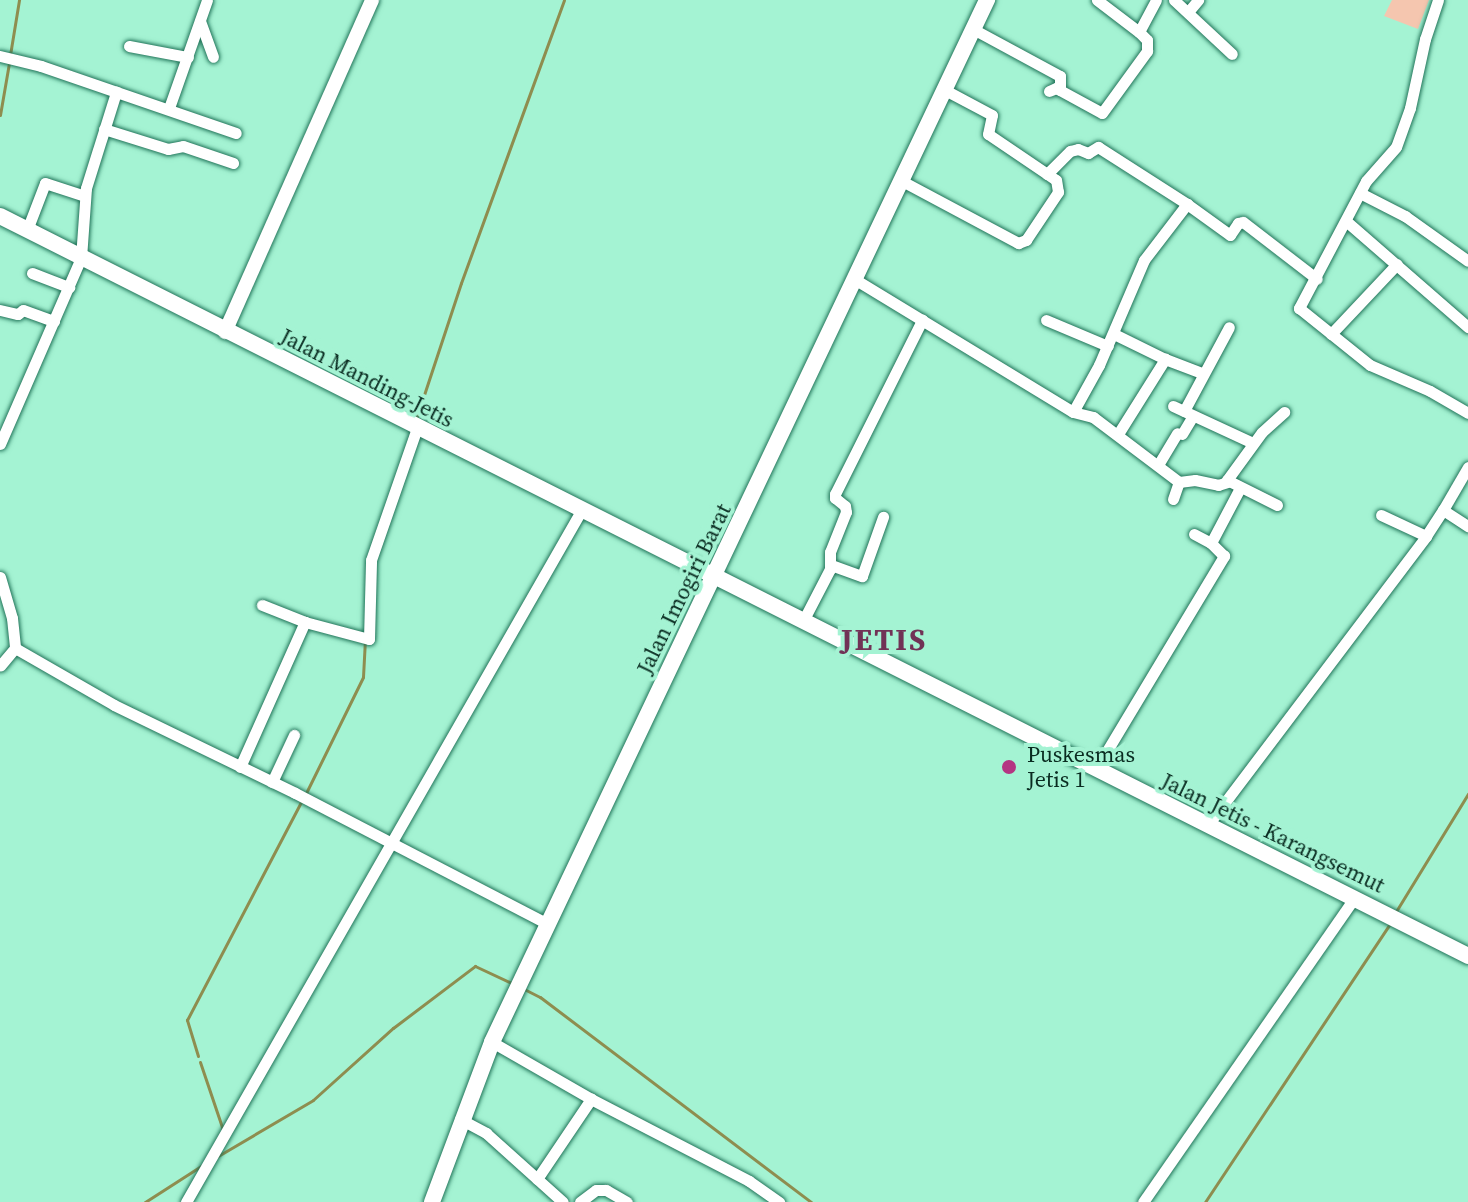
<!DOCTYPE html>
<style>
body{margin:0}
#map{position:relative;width:1468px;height:1202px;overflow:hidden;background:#a4f3d3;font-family:"Source Serif 4",serif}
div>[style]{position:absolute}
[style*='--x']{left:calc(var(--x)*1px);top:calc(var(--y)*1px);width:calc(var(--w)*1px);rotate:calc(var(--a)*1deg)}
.green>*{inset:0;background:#f5c6af}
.stream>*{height:3px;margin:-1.5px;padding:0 1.5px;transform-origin:1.5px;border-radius:1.5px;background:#8e8d4f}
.roads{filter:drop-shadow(0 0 2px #217459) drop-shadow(0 0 2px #217459)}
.minor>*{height:11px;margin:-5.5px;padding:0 5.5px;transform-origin:5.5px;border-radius:5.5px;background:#fff}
.tertiary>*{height:14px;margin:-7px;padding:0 7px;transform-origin:7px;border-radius:7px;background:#fff}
.secondary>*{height:16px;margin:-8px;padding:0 8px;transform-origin:8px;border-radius:8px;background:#fff}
.dots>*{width:22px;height:22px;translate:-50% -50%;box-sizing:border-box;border:4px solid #a4f3d3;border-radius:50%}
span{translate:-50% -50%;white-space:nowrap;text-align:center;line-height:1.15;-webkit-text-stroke:8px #a4f3d3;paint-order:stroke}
.street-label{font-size:22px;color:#092b20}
.poi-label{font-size:22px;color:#092b20}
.left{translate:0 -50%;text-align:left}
.district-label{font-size:30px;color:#713256;font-weight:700;letter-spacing:2px}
</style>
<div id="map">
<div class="green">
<i style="clip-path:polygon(1392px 0,1429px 0,1418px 29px,1384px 16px)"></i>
</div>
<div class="stream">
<i style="--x:10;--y:55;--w:56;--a:-80.7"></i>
<i style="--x:0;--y:115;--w:53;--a:-80.2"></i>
<i style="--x:416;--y:419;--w:143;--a:-71.7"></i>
<i style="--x:461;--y:283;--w:301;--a:-70"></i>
<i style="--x:306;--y:793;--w:129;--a:-63.8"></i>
<i style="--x:363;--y:677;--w:35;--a:-87"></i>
<i style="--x:1395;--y:913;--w:140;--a:-58.5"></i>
<i style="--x:526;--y:990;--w:16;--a:27"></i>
<i style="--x:540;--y:997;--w:340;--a:37.1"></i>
<i style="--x:198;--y:1056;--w:38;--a:-107"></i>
<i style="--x:187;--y:1020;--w:248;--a:-62.4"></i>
<i style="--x:200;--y:1062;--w:72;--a:71.3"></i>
<i style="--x:218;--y:1156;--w:110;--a:-30.5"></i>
<i style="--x:313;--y:1100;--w:108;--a:-42"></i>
<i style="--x:393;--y:1028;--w:103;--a:-37.1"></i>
<i style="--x:475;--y:966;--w:40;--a:25"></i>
<i style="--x:145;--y:1202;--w:67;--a:-32.7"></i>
<i style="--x:1205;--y:1202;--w:334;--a:-56.4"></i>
</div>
<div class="roads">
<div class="minor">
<i style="--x:1174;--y:0;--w:79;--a:43"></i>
<i style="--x:1438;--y:0;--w:41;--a:108.4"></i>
<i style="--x:1425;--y:39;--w:71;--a:102.3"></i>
<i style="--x:1410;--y:108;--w:41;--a:109.7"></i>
<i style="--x:1396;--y:147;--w:45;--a:131.4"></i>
<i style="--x:1366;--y:181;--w:144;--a:117.8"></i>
<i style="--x:1299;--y:308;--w:91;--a:38.8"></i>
<i style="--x:1370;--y:365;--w:65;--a:23.4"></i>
<i style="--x:1430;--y:391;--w:44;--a:30.1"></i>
<i style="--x:1188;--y:12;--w:16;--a:-50"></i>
<i style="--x:200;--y:21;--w:38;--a:70"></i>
<i style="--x:973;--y:29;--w:99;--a:28.4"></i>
<i style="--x:1060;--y:76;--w:14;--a:90"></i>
<i style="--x:1139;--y:32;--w:36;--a:-62"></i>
<i style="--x:129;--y:46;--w:60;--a:10.6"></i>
<i style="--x:0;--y:56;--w:42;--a:13.7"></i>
<i style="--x:41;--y:66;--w:206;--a:19"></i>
<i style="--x:1049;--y:91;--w:8;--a:-23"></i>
<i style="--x:1056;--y:88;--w:52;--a:28.5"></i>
<i style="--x:1102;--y:113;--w:77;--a:-54"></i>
<i style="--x:1147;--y:51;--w:11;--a:-90"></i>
<i style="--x:1147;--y:40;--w:11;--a:-135"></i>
<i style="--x:1139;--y:32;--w:53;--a:-142.7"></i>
<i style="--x:169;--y:108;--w:114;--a:-70.6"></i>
<i style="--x:104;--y:129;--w:67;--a:17.4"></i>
<i style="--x:168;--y:149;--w:15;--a:-11"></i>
<i style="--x:183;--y:146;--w:53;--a:18.8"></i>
<i style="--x:1047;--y:174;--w:33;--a:-45"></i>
<i style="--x:1070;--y:151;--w:8;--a:-14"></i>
<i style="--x:1078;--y:149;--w:11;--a:22"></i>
<i style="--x:1088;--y:153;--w:12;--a:-31"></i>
<i style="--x:1098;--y:147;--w:106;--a:32.6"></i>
<i style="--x:902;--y:181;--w:132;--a:28.1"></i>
<i style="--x:1018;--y:243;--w:9;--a:-21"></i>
<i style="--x:1026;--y:240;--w:58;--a:-56.3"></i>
<i style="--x:1058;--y:192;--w:12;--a:-99"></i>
<i style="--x:1056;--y:180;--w:82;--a:-145.9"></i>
<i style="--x:988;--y:134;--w:19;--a:-78"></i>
<i style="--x:992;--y:115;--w:53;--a:-152"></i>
<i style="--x:1360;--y:193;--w:51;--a:27.1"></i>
<i style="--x:1405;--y:216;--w:77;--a:35.5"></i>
<i style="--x:1346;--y:221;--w:162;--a:41"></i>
<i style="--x:27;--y:230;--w:50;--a:-69"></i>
<i style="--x:45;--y:183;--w:42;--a:18"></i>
<i style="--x:32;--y:273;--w:40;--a:21"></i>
<i style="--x:856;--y:280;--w:254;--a:31.3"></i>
<i style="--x:1073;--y:412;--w:21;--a:14"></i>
<i style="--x:1093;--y:417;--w:108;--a:37.1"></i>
<i style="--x:1179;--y:482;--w:16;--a:-7"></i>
<i style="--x:1195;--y:480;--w:24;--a:12"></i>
<i style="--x:1218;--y:485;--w:10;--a:-17"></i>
<i style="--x:0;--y:310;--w:18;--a:13"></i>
<i style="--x:18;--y:314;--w:6;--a:-39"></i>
<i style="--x:23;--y:310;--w:33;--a:20"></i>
<i style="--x:1046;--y:320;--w:67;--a:22.8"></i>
<i style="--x:1114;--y:334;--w:57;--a:26.1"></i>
<i style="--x:1331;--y:334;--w:96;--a:-46.7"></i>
<i style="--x:1173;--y:406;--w:88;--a:24.8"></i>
<i style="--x:1184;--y:411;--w:95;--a:-61.8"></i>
<i style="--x:1073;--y:412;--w:54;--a:-61"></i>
<i style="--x:1099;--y:365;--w:114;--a:-66.8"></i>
<i style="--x:1144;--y:260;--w:71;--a:-52.5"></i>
<i style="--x:1187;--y:204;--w:53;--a:35.8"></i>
<i style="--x:1230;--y:235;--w:14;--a:-56"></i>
<i style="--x:1238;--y:223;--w:5;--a:-11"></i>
<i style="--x:1243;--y:222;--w:93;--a:37.6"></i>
<i style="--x:1118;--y:434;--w:89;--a:-57.9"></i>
<i style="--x:1165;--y:359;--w:39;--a:21"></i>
<i style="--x:1182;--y:434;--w:21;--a:-59"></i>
<i style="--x:0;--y:444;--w:203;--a:-66.5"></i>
<i style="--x:81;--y:258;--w:70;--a:-85.9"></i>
<i style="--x:86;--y:188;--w:101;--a:-72.6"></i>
<i style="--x:1158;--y:465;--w:37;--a:-59"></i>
<i style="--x:1468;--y:467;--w:50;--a:120.2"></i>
<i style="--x:1443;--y:510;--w:30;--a:33"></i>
<i style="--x:1173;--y:499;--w:18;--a:-71"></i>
<i style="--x:1277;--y:505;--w:56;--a:-153.4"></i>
<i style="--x:1227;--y:480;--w:59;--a:-53.9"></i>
<i style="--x:1262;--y:432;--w:30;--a:-42"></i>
<i style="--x:1381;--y:515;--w:50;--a:25"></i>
<i style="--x:1426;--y:536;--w:31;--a:-57"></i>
<i style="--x:1194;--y:534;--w:19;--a:28"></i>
<i style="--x:831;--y:565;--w:33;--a:20"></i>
<i style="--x:862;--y:576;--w:63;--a:-70.4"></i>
<i style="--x:0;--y:577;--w:43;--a:73.7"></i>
<i style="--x:12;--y:618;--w:30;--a:84"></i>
<i style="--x:15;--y:648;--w:23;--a:130"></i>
<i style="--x:262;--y:605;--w:46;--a:21.6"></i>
<i style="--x:803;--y:621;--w:59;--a:-62.6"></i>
<i style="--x:830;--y:569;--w:17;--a:-90"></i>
<i style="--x:830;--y:552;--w:43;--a:-68.2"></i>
<i style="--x:846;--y:512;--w:6;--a:-99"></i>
<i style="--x:845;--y:506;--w:13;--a:-141"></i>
<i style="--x:835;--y:498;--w:4;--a:-90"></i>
<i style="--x:835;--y:494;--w:195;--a:-63.4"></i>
<i style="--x:15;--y:648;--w:114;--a:29.9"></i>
<i style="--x:114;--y:705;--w:201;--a:25.9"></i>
<i style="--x:295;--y:793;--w:285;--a:27.4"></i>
<i style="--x:240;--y:767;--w:159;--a:-65.9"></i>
<i style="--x:305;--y:622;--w:66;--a:14.9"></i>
<i style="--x:369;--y:639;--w:79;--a:-88.5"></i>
<i style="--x:371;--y:560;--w:140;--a:-70.8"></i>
<i style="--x:1096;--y:769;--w:249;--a:-59"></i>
<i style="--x:1224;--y:556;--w:18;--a:-135"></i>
<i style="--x:1211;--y:543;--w:62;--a:-62.2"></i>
<i style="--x:272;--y:782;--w:52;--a:-64.9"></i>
<i style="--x:1207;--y:826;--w:363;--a:-52.9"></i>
<i style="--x:492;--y:1042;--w:114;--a:29.9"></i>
<i style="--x:591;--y:1099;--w:178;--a:27.4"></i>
<i style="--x:749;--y:1181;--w:37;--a:35"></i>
<i style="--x:460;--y:1119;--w:30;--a:28"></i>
<i style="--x:486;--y:1133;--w:103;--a:41.9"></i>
<i style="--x:537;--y:1179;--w:97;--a:-56"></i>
<i style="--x:186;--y:1202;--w:796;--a:-60.25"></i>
<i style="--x:580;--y:1202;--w:20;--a:-37"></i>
<i style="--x:596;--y:1190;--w:10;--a:0"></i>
<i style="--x:606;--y:1190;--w:24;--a:30"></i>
<i style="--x:1143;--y:1202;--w:370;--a:-55.2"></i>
</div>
<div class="tertiary">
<i style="--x:225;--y:332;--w:363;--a:-66.1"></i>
</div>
<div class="secondary">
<i style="--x:0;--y:216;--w:1644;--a:26.75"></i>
<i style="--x:432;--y:1202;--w:171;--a:-69.4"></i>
<i style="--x:492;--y:1042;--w:1154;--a:-64.59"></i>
</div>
</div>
<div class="dots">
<i style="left:1009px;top:767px;background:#b43582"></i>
</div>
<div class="street-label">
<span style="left:367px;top:378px;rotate:27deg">Jalan Manding-Jetis</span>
<span style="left:684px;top:589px;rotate:-64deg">Jalan Imogiri Barat</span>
<span style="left:1273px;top:833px;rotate:26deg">Jalan Jetis - Karangsemut</span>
</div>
<div class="poi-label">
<span class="left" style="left:1027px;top:767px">Puskesmas<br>Jetis 1</span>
</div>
<div class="district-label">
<span style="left:884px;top:640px">JETIS</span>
</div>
</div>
